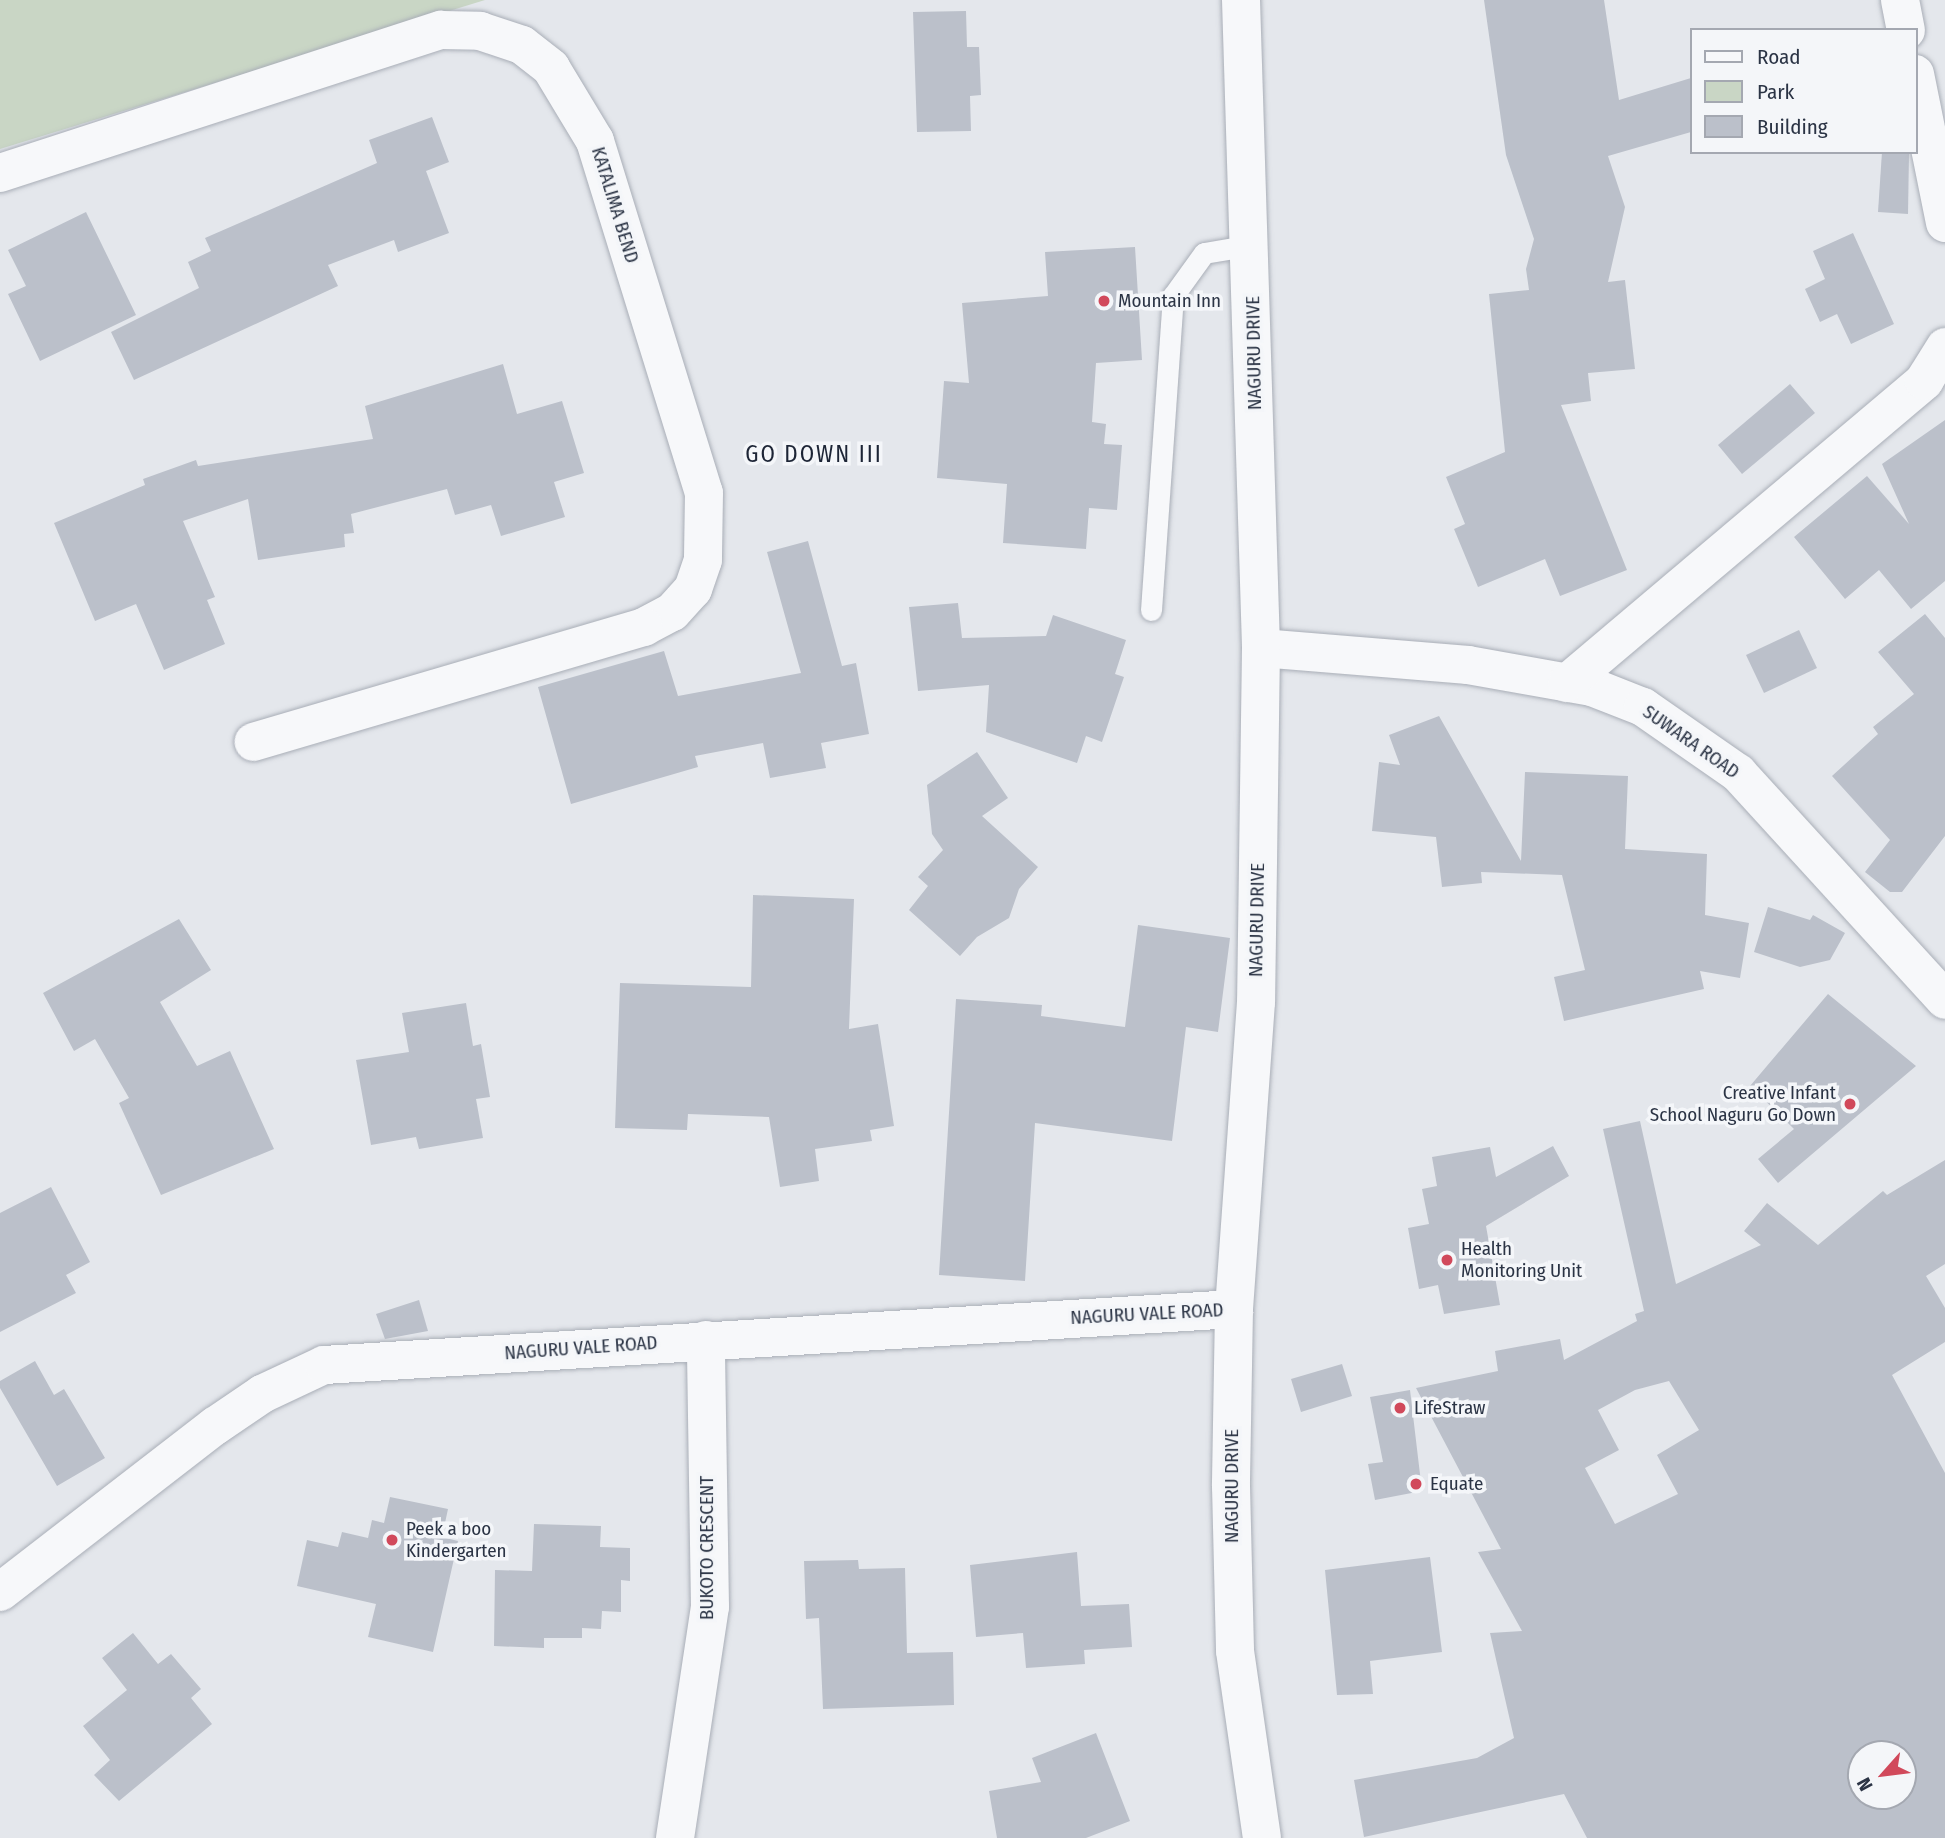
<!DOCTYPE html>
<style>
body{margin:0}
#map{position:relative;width:1945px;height:1838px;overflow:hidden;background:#e4e7ec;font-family:"Fira Sans Condensed",sans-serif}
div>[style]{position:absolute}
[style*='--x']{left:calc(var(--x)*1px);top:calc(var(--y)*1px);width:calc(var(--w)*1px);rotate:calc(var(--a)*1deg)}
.green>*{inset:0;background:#c9d6c5}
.building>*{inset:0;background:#bbc0ca}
.roads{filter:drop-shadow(0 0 2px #a9aeb7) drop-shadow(0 0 2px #a9aeb7)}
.service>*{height:21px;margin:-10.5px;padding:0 10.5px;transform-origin:10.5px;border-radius:10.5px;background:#f7f8fa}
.minor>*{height:38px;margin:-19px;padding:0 19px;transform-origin:19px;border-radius:19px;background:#f7f8fa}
.tertiary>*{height:38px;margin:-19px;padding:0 19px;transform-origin:19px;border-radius:19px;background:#f7f8fa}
.dots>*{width:19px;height:19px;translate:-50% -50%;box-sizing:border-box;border:4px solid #f4f6f9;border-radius:50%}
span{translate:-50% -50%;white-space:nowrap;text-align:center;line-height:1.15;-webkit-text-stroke:7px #f4f6f9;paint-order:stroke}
.street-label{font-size:19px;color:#2b3445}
.poi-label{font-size:19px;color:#2b3445}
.left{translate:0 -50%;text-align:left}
.right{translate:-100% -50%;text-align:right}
.quarter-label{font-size:23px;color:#1d2536;letter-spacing:2px}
.legend{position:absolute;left:1690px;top:28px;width:228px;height:126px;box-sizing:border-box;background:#f4f6f9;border:2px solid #a4a8b1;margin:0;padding:9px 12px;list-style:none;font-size:21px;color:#2b3445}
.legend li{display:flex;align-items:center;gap:14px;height:35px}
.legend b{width:35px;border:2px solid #a4a8b1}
.north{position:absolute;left:1847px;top:1740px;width:70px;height:70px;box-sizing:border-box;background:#f4f6f9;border:2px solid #a4a8b1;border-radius:50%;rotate:242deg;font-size:19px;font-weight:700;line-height:28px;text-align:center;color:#2b3445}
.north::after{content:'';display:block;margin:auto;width:24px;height:32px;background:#d1495b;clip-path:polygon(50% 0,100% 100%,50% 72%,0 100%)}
</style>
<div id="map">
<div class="green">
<i style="clip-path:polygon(0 0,485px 0,0 149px)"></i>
</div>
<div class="building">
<i style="clip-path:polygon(1484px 0,1604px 0,1619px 100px,1691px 78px,1691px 132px,1608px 156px,1625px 207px,1608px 282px,1625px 280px,1635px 369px,1588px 373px,1591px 401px,1561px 405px,1627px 570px,1560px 596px,1545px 559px,1478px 587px,1454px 529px,1465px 524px,1446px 477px,1505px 452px,1489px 294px,1529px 290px,1526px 269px,1534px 239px,1506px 155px)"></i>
<i style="clip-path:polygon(966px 11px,967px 47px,979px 47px,981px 95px,970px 96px,971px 131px,917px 132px,913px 12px)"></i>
<i style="clip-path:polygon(432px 117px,449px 162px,426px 171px,449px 233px,398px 252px,394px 240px,328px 265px,338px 286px,134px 380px,111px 332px,199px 288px,188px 262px,211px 251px,205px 238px,377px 163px,369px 140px)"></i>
<i style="clip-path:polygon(1882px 152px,1909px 153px,1908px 214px,1878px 212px)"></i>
<i style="clip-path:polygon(86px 212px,136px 315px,40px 361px,8px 294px,26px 286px,8px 250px)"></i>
<i style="clip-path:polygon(1853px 233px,1894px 324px,1851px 344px,1837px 314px,1820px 322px,1805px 289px,1825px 279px,1813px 251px)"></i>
<i style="clip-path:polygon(1135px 247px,1142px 360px,1096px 363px,1092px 422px,1106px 424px,1104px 444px,1122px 445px,1117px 510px,1089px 508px,1086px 549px,1003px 543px,1007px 484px,937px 478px,944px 381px,969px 383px,962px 303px,1048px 296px,1045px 252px)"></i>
<i style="clip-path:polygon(503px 364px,517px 414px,562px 401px,584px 473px,554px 482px,565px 517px,501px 536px,491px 505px,455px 515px,447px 489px,351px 514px,354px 533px,344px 534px,345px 547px,258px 560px,248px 499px,183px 521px,215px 597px,207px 600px,225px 644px,164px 670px,136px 604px,95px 621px,54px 523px,145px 485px,143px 479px,196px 460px,198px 466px,373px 439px,365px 406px)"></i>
<i style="clip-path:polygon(1790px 384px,1815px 413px,1742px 474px,1718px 445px)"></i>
<i style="clip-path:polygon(1945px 420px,1945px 581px,1911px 609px,1879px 570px,1845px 599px,1794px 537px,1867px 476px,1909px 524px,1882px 464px)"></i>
<i style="clip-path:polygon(808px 541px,842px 666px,856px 663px,869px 734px,821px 743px,826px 768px,770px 778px,763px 743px,695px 756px,698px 767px,571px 804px,538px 687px,664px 651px,678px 696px,801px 673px,767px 552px)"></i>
<i style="clip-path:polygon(958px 603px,962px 638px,1046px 636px,1053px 615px,1126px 640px,1115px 674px,1124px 677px,1102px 742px,1086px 736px,1077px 763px,986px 732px,989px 685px,918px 691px,909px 607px)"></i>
<i style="clip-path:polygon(1925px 614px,1945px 638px,1945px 836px,1902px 892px,1890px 892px,1865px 872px,1890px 840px,1832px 776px,1878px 734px,1873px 727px,1914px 694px,1878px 652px)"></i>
<i style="clip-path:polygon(1799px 630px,1817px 668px,1764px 693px,1746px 655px)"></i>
<i style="clip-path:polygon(1439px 716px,1521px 861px,1525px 772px,1628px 776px,1625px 849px,1707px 854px,1705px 915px,1749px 923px,1740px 978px,1700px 971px,1704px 989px,1564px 1021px,1554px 977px,1585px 970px,1562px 875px,1481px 872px,1482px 883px,1442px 887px,1436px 837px,1372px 831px,1379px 762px,1400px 765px,1389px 735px)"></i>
<i style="clip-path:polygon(977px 752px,1008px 798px,982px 816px,1038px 867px,1019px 889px,1009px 918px,977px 937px,960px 956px,909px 910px,928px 886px,918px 877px,943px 850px,932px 834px,927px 785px)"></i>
<i style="clip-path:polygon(753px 895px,854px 899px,849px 1029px,878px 1024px,894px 1126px,870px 1130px,872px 1141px,815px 1149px,819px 1181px,780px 1187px,769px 1117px,688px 1114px,687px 1130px,615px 1128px,620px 983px,751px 987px)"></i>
<i style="clip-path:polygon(1768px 907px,1810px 920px,1813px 915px,1845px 933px,1830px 960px,1800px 967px,1754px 952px)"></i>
<i style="clip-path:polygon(179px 919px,211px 970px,160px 1002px,197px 1066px,230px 1051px,274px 1149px,161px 1195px,119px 1103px,129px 1098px,95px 1039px,74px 1051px,43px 993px)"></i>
<i style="clip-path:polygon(1138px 925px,1230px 938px,1218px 1032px,1186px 1027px,1172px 1141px,1035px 1123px,1025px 1281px,939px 1275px,956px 999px,1042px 1005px,1041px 1016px,1125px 1027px)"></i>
<i style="clip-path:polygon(1828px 994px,1916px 1066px,1778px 1183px,1758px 1159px,1794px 1129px,1750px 1086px)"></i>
<i style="clip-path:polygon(466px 1003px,473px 1046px,481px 1044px,490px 1097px,476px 1099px,483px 1138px,419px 1149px,416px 1137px,371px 1145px,356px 1060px,409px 1052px,402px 1013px)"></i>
<i style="clip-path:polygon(evenodd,1640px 1121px,1676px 1284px,1761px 1245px,1744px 1231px,1767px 1203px,1818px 1245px,1883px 1191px,1887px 1195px,1945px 1160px,1945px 1264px,1926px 1276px,1945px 1308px,1945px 1342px,1892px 1375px,1945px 1473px,1945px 1838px,1587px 1838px,1564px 1794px,1364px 1837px,1354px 1780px,1477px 1758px,1514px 1738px,1490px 1633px,1522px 1631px,1478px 1552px,1501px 1549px,1416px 1388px,1498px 1371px,1495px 1351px,1560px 1339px,1564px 1360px,1637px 1321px,1635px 1314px,1644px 1311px,1603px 1129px,1640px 1121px,1669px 1381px,1699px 1430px,1657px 1455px,1678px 1494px,1615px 1524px,1585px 1468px,1619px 1450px,1598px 1410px,1635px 1390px,1669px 1381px,1640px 1121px,1861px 1754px,1903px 1754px,1903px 1796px,1861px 1796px,1861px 1754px)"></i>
<i style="clip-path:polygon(1553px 1146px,1569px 1176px,1486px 1226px,1500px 1305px,1444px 1314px,1438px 1285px,1419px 1289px,1408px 1228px,1429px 1224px,1422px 1189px,1437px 1186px,1432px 1157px,1490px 1147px,1496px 1177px)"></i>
<i style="clip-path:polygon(51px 1187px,90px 1262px,66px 1275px,76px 1293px,0 1332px,0 1213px)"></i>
<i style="clip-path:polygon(419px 1300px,428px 1331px,385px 1339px,376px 1314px)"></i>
<i style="clip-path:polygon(35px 1361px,54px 1395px,64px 1389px,105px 1458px,57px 1486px,0 1388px,0 1381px)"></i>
<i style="clip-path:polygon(1342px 1364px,1352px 1396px,1301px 1412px,1291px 1379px)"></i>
<i style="clip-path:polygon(1410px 1390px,1422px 1491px,1375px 1500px,1368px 1464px,1383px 1462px,1370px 1397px)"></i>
<i style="clip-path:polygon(390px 1497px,448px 1509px,442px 1537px,458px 1541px,433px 1652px,368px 1637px,376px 1604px,297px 1586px,307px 1540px,338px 1547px,342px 1532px,368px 1538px,372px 1520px,384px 1523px)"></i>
<i style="clip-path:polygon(534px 1524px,601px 1526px,600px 1547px,630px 1548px,630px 1581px,621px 1580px,621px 1612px,602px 1611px,601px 1629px,582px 1628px,582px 1638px,544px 1638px,544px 1648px,494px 1646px,495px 1570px,532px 1571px)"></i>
<i style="clip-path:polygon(1077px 1552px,1081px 1606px,1129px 1604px,1132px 1647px,1084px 1650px,1085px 1664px,1026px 1668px,1023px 1633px,976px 1637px,970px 1565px)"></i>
<i style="clip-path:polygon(1430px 1557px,1442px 1652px,1370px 1661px,1373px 1694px,1337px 1695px,1325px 1570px)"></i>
<i style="clip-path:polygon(858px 1560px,859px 1569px,905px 1568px,907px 1653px,953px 1652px,954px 1705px,823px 1709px,819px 1618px,806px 1619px,804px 1561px)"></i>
<i style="clip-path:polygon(133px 1633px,158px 1664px,171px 1654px,201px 1689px,191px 1698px,212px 1724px,119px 1801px,94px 1775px,110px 1760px,83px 1726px,127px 1690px,102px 1658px)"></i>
<i style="clip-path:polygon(1096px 1733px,1130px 1821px,1086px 1838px,997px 1838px,989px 1791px,1041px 1782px,1032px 1758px)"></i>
</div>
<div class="roads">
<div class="service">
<i style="--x:1151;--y:610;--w:315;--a:-86"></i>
<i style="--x:1173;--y:296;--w:53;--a:-54.2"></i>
<i style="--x:1204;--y:253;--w:49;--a:-9.5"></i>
</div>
<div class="minor">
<i style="--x:1900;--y:0;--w:31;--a:79"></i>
<i style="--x:1915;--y:74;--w:152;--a:78.6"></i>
<i style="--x:0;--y:173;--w:464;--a:-18"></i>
<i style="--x:441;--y:30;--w:39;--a:1"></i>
<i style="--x:480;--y:31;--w:44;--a:18.4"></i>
<i style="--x:522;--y:45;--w:37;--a:38"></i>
<i style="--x:551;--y:68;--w:85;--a:58.9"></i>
<i style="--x:595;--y:141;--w:368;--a:72.8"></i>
<i style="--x:704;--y:493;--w:67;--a:90.9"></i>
<i style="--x:703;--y:560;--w:31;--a:109"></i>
<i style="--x:693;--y:589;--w:31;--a:132"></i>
<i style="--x:672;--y:612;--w:32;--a:152"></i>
<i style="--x:644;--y:627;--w:407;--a:163.6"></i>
<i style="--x:1261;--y:648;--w:208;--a:4.7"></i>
<i style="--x:1468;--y:665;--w:126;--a:10.1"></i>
<i style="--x:1592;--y:687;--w:55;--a:21.4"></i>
<i style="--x:1643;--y:707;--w:116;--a:34.8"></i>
<i style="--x:1738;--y:773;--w:307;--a:47.6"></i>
<i style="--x:1567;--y:683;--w:468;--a:-40.2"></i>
<i style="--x:1924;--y:381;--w:40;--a:-58"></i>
<i style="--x:0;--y:1592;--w:272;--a:-37.7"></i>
<i style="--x:215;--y:1426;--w:57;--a:-34.2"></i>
<i style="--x:262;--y:1394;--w:68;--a:-25.1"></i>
<i style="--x:324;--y:1365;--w:912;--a:-3.52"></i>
<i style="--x:675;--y:1838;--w:234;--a:-81.4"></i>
<i style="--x:710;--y:1607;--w:267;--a:-90.9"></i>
</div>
<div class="tertiary">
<i style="--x:1241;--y:0;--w:648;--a:88.23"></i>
<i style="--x:1261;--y:648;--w:354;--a:90.8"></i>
<i style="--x:1256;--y:1002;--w:308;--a:94.1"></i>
<i style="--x:1234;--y:1309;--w:177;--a:91"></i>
<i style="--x:1231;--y:1486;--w:165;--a:88.6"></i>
<i style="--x:1235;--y:1651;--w:189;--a:81.8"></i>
</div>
</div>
<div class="dots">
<i style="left:1104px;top:301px;background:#d1495b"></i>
<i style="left:1850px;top:1104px;background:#d1495b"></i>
<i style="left:1447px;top:1260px;background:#d1495b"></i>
<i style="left:1400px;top:1408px;background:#d1495b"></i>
<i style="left:1416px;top:1484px;background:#d1495b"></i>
<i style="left:392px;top:1540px;background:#d1495b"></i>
</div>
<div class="street-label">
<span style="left:615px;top:205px;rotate:73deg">KATALIMA BEND</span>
<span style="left:1254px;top:353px;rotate:-91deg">NAGURU DRIVE</span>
<span style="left:1691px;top:742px;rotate:35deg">SUWARA ROAD</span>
<span style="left:1257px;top:920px;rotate:-89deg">NAGURU DRIVE</span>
<span style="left:1147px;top:1314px;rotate:-3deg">NAGURU VALE ROAD</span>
<span style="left:581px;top:1348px;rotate:-4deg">NAGURU VALE ROAD</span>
<span style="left:1232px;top:1486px;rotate:-90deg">NAGURU DRIVE</span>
<span style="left:707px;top:1548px;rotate:-90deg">BUKOTO CRESCENT</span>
</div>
<div class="poi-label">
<span class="left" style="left:1118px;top:301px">Mountain Inn</span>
<span class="right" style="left:1836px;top:1104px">Creative Infant<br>School Naguru Go Down</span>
<span class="left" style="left:1461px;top:1260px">Health<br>Monitoring Unit</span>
<span class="left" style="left:1414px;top:1408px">LifeStraw</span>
<span class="left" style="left:1430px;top:1484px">Equate</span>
<span class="left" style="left:406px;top:1540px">Peek a boo<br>Kindergarten</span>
</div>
<div class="quarter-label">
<span style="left:814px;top:454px">GO DOWN III</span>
</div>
<ul class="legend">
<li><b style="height:9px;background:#f7f8fa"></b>Road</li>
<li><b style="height:19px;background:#c9d6c5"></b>Park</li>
<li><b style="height:19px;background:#bbc0ca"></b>Building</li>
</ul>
<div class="north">N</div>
</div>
